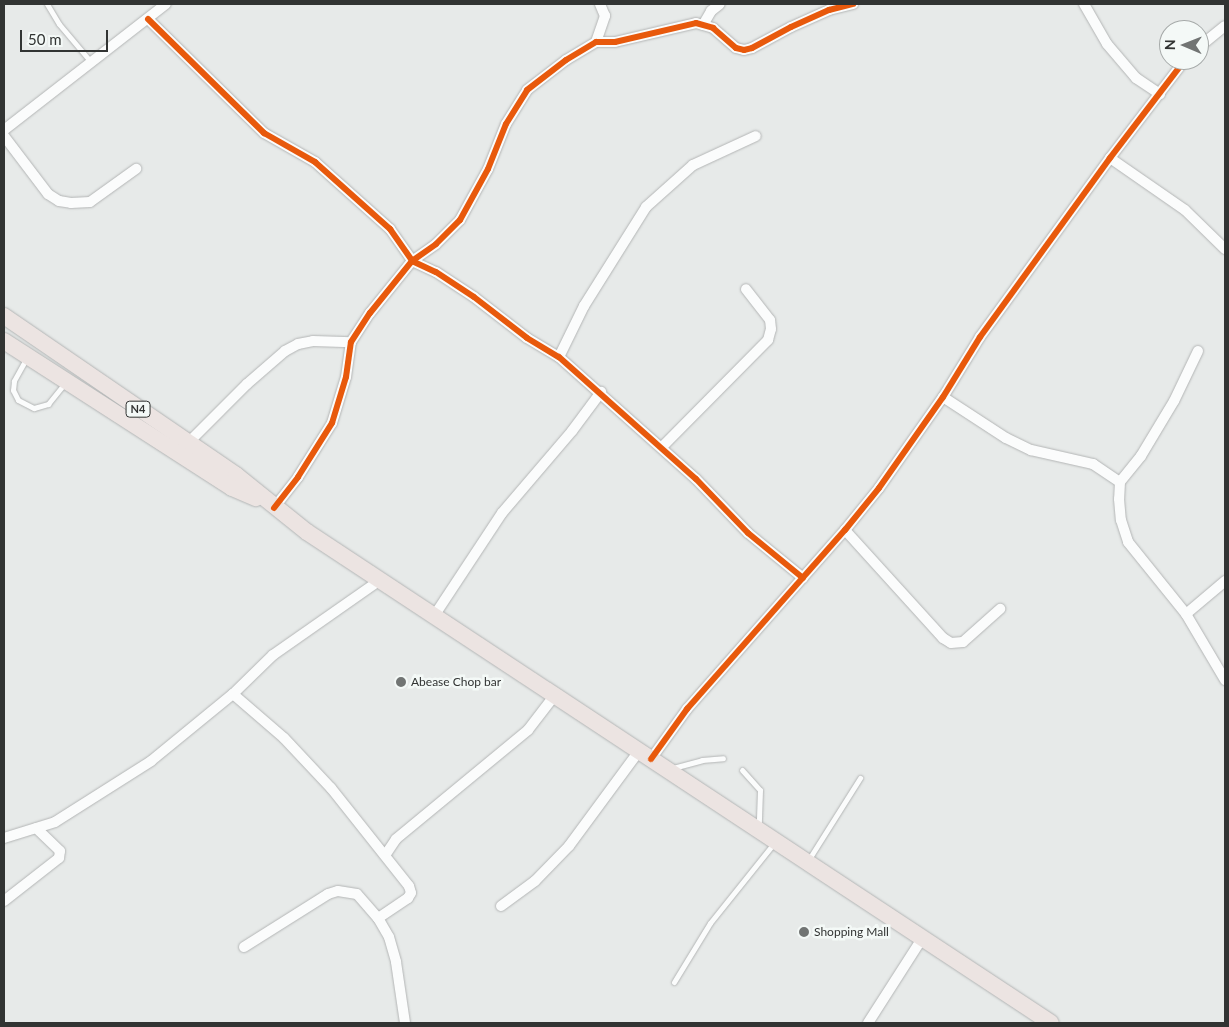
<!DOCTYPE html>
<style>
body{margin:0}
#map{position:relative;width:1229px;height:1027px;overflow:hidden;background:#e7eae9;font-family:Lato,sans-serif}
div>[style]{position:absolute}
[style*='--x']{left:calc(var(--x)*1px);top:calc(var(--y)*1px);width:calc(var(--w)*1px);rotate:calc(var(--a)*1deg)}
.roads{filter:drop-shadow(0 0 1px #b3b5b5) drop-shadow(0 0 1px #b3b5b5)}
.service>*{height:5px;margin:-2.5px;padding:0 2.5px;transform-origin:2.5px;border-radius:2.5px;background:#fbfcfc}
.minor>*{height:10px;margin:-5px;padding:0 5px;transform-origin:5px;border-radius:5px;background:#fbfcfc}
.trunk>*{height:16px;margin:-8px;padding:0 8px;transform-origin:8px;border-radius:8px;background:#ece4e2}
.cycleway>*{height:6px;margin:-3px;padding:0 3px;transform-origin:3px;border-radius:3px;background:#e8590c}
.dots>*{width:14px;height:14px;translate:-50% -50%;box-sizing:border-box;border:2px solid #f4f9f7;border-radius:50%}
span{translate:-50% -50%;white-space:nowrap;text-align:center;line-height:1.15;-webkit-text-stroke:5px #f4f9f7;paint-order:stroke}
.shield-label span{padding:1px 4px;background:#f4f9f7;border:1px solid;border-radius:4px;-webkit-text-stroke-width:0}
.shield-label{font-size:11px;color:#323433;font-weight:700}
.poi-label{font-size:12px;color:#323433}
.left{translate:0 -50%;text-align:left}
.frame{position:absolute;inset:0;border:5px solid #323433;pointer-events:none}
.north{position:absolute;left:1159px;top:20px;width:50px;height:50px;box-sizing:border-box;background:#f4f9f7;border:1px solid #a6aaa9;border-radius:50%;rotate:271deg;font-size:14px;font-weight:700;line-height:20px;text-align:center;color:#323433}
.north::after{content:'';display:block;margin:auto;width:18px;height:22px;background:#717473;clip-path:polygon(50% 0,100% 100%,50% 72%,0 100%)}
.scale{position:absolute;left:20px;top:30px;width:88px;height:22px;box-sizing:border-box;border:2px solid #323433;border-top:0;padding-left:6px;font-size:15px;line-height:18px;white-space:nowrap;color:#323433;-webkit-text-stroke:4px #f4f9f7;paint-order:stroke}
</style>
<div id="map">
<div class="roads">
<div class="service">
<i style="--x:47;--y:4;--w:23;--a:59"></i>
<i style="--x:59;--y:24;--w:50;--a:49.9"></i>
<i style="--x:26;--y:359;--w:25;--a:119"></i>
<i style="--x:14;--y:381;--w:9;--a:96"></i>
<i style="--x:13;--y:390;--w:11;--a:63"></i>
<i style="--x:18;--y:400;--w:18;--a:27"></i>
<i style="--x:34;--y:408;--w:15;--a:-16"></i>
<i style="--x:48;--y:404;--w:27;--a:-51"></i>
<i style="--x:673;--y:768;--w:30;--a:-15"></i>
<i style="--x:702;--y:760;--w:21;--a:-5"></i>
<i style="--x:742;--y:770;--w:27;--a:48"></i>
<i style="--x:760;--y:790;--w:36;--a:92"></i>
<i style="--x:809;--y:859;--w:96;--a:-57.8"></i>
<i style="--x:674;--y:982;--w:69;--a:-58.6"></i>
<i style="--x:710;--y:923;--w:102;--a:-51.3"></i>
</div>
<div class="minor">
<i style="--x:1084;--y:4;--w:46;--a:60.1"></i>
<i style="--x:1107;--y:44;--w:45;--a:49.5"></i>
<i style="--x:1136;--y:78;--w:29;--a:34"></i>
<i style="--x:148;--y:19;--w:163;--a:44.5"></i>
<i style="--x:264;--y:133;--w:59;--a:29.6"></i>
<i style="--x:315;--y:162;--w:101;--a:41.8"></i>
<i style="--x:390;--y:229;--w:39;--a:55"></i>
<i style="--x:412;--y:261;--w:26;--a:25"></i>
<i style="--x:436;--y:272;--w:45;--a:33.3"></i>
<i style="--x:474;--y:297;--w:67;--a:37.7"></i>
<i style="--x:527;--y:338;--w:37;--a:31"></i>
<i style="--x:559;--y:357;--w:183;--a:41.7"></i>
<i style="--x:696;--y:479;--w:75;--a:46.1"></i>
<i style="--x:748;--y:533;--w:71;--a:39.3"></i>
<i style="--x:703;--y:25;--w:16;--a:-60"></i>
<i style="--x:711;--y:11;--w:11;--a:-38"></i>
<i style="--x:596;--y:42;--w:28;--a:-71"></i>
<i style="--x:605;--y:16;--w:13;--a:-113"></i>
<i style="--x:1199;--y:47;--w:33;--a:-39"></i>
<i style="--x:4;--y:130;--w:205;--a:-37.9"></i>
<i style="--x:4;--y:136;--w:73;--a:52.8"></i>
<i style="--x:48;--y:194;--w:13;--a:32"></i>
<i style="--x:59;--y:201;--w:12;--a:9"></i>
<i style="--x:71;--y:203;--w:19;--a:-3"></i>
<i style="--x:90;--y:202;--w:57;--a:-35.7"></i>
<i style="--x:1110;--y:158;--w:91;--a:34.7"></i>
<i style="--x:1185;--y:210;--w:56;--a:44.3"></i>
<i style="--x:1198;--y:351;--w:55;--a:115.6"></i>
<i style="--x:1174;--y:401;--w:64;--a:121"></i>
<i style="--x:1141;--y:456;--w:33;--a:129"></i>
<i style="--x:1120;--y:482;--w:17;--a:93"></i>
<i style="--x:1119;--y:499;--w:21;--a:85"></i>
<i style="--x:1121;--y:520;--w:23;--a:72"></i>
<i style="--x:1128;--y:542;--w:92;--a:51.1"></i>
<i style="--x:1186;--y:614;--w:77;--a:59.4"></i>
<i style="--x:559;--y:357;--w:57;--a:-63.9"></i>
<i style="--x:584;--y:306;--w:117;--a:-57.9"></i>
<i style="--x:646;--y:207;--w:63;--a:-41.8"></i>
<i style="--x:693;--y:165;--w:69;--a:-24.7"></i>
<i style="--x:943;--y:397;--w:75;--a:33.1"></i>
<i style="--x:1006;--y:438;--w:28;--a:26"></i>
<i style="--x:1031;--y:450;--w:64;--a:12.7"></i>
<i style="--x:1093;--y:464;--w:32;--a:34"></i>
<i style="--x:188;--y:443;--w:83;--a:-45"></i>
<i style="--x:247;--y:384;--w:50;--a:-41"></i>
<i style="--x:285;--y:351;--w:15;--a:-28"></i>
<i style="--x:298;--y:344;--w:15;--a:-11"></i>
<i style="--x:313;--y:341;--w:38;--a:2"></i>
<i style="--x:662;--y:447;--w:151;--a:-45.3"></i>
<i style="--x:768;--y:340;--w:11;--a:-75"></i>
<i style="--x:771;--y:329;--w:9;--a:-96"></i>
<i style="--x:770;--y:320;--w:39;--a:-128"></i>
<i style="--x:274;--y:508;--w:39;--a:-52"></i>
<i style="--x:298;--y:477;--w:64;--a:-57.8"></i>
<i style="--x:332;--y:423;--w:48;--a:-73.1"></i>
<i style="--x:346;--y:377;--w:35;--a:-82"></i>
<i style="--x:351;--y:342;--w:35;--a:-57"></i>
<i style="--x:370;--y:313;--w:67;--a:-51.1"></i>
<i style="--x:412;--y:261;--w:29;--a:-35"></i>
<i style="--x:436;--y:244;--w:34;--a:-45"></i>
<i style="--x:460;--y:220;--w:58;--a:-61.2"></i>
<i style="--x:488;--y:169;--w:48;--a:-68.2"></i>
<i style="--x:506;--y:124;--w:40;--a:-58"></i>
<i style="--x:527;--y:90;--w:49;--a:-37.6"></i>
<i style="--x:566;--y:60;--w:35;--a:-31"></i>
<i style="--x:596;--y:42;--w:19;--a:0"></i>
<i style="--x:615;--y:42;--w:83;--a:-13.2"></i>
<i style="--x:696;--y:23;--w:18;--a:16"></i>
<i style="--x:713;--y:28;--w:30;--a:41"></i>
<i style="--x:736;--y:48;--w:8;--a:14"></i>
<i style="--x:744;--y:50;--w:8;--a:-14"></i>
<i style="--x:752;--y:48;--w:44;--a:-28.3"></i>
<i style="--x:791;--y:27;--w:42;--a:-24.1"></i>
<i style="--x:829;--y:10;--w:25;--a:-14"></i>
<i style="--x:845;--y:530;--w:146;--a:47.8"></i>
<i style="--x:943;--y:638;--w:9;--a:32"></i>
<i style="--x:951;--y:643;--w:12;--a:-5"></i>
<i style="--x:963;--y:642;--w:50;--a:-41.7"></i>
<i style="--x:1186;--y:614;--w:51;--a:-40.2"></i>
<i style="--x:434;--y:616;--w:123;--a:-56.6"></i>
<i style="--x:502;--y:513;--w:108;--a:-49.5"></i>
<i style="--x:572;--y:431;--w:49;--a:-53.4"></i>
<i style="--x:233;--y:694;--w:67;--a:40.8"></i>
<i style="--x:284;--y:738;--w:69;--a:46.8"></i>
<i style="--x:331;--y:788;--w:125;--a:51.5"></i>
<i style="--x:409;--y:886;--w:7;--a:74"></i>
<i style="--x:411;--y:893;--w:6;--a:121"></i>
<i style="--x:408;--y:898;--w:36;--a:146"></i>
<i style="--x:651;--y:759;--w:62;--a:-54.2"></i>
<i style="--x:687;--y:709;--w:239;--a:-48.6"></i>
<i style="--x:845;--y:530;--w:54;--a:-51"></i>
<i style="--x:879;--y:488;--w:111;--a:-54.9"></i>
<i style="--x:943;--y:397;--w:70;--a:-58.3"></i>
<i style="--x:980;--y:337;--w:221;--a:-54"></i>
<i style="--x:1110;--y:158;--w:123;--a:-52.6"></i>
<i style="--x:4;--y:838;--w:53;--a:-17.4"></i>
<i style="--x:55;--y:822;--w:114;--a:-32.4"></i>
<i style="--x:151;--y:761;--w:106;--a:-39.3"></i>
<i style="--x:233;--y:694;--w:56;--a:-44.3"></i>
<i style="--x:273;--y:655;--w:131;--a:-35"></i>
<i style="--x:386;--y:854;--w:18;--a:-56"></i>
<i style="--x:396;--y:839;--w:171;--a:-39.5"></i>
<i style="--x:528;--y:730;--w:44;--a:-52.4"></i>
<i style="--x:4;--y:901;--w:70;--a:-38"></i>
<i style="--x:59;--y:858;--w:7;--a:-82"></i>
<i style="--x:60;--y:851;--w:33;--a:-136"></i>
<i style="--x:501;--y:906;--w:42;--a:-36.3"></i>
<i style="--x:535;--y:881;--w:49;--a:-45.8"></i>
<i style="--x:569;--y:846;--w:118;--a:-53.6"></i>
<i style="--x:244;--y:947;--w:99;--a:-32.2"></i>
<i style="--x:328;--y:894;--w:10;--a:-17"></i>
<i style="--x:338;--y:891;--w:19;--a:9"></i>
<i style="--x:357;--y:894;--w:32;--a:49"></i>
<i style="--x:378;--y:918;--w:22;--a:60"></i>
<i style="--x:389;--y:937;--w:26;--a:74"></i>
<i style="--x:396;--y:962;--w:62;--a:81.6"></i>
<i style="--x:868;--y:1023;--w:102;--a:-57.4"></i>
</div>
<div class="trunk">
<i style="--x:4;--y:316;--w:281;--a:34.4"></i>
<i style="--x:236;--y:475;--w:91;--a:38.8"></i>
<i style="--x:307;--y:532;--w:891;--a:33.42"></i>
<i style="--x:4;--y:341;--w:271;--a:32.8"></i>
<i style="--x:232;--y:488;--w:26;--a:23"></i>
</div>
</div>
<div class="cycleway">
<i style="--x:148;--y:19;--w:163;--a:44.5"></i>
<i style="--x:264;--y:133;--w:59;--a:29.6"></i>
<i style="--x:315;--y:162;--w:101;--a:41.8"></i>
<i style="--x:390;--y:229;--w:39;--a:55"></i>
<i style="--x:412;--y:261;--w:26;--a:25"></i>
<i style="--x:436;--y:272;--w:45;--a:33.3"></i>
<i style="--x:474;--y:297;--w:67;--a:37.7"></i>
<i style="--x:527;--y:338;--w:37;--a:31"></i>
<i style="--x:559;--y:357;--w:183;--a:41.7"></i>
<i style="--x:696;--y:479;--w:75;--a:46.1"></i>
<i style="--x:748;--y:533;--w:71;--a:39.3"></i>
<i style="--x:274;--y:508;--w:39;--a:-52"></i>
<i style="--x:298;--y:477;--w:64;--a:-57.8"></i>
<i style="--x:332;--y:423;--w:48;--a:-73.1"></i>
<i style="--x:346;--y:377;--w:35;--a:-82"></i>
<i style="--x:351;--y:342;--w:35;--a:-57"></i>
<i style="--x:370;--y:313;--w:67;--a:-51.1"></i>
<i style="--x:412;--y:261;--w:29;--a:-35"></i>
<i style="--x:436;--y:244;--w:34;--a:-45"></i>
<i style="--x:460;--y:220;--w:58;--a:-61.2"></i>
<i style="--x:488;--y:169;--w:48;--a:-68.2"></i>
<i style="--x:506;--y:124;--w:40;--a:-58"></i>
<i style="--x:527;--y:90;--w:49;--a:-37.6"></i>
<i style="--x:566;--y:60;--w:35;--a:-31"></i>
<i style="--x:596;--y:42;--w:19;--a:0"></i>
<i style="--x:615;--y:42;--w:83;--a:-13.2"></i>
<i style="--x:696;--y:23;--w:18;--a:16"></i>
<i style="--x:713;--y:28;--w:30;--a:41"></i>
<i style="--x:736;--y:48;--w:8;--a:14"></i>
<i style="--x:744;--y:50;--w:8;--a:-14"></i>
<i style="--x:752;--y:48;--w:44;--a:-28.3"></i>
<i style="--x:791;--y:27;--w:42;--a:-24.1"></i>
<i style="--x:829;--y:10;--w:25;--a:-14"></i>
<i style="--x:651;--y:759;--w:62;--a:-54.2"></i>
<i style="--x:687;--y:709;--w:239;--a:-48.6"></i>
<i style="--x:845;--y:530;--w:54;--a:-51"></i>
<i style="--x:879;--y:488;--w:111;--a:-54.9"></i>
<i style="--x:943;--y:397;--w:70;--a:-58.3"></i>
<i style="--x:980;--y:337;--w:221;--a:-54"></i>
<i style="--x:1110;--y:158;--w:123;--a:-52.6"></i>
</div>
<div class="dots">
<i style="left:401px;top:682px;background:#717473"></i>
<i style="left:804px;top:932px;background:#717473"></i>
</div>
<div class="shield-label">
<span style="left:138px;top:409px">N4</span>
</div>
<div class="poi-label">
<span class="left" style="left:411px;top:682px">Abease Chop bar</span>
<span class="left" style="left:814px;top:932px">Shopping Mall</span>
</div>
<div class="frame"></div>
<div class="north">N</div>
<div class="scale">50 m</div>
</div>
